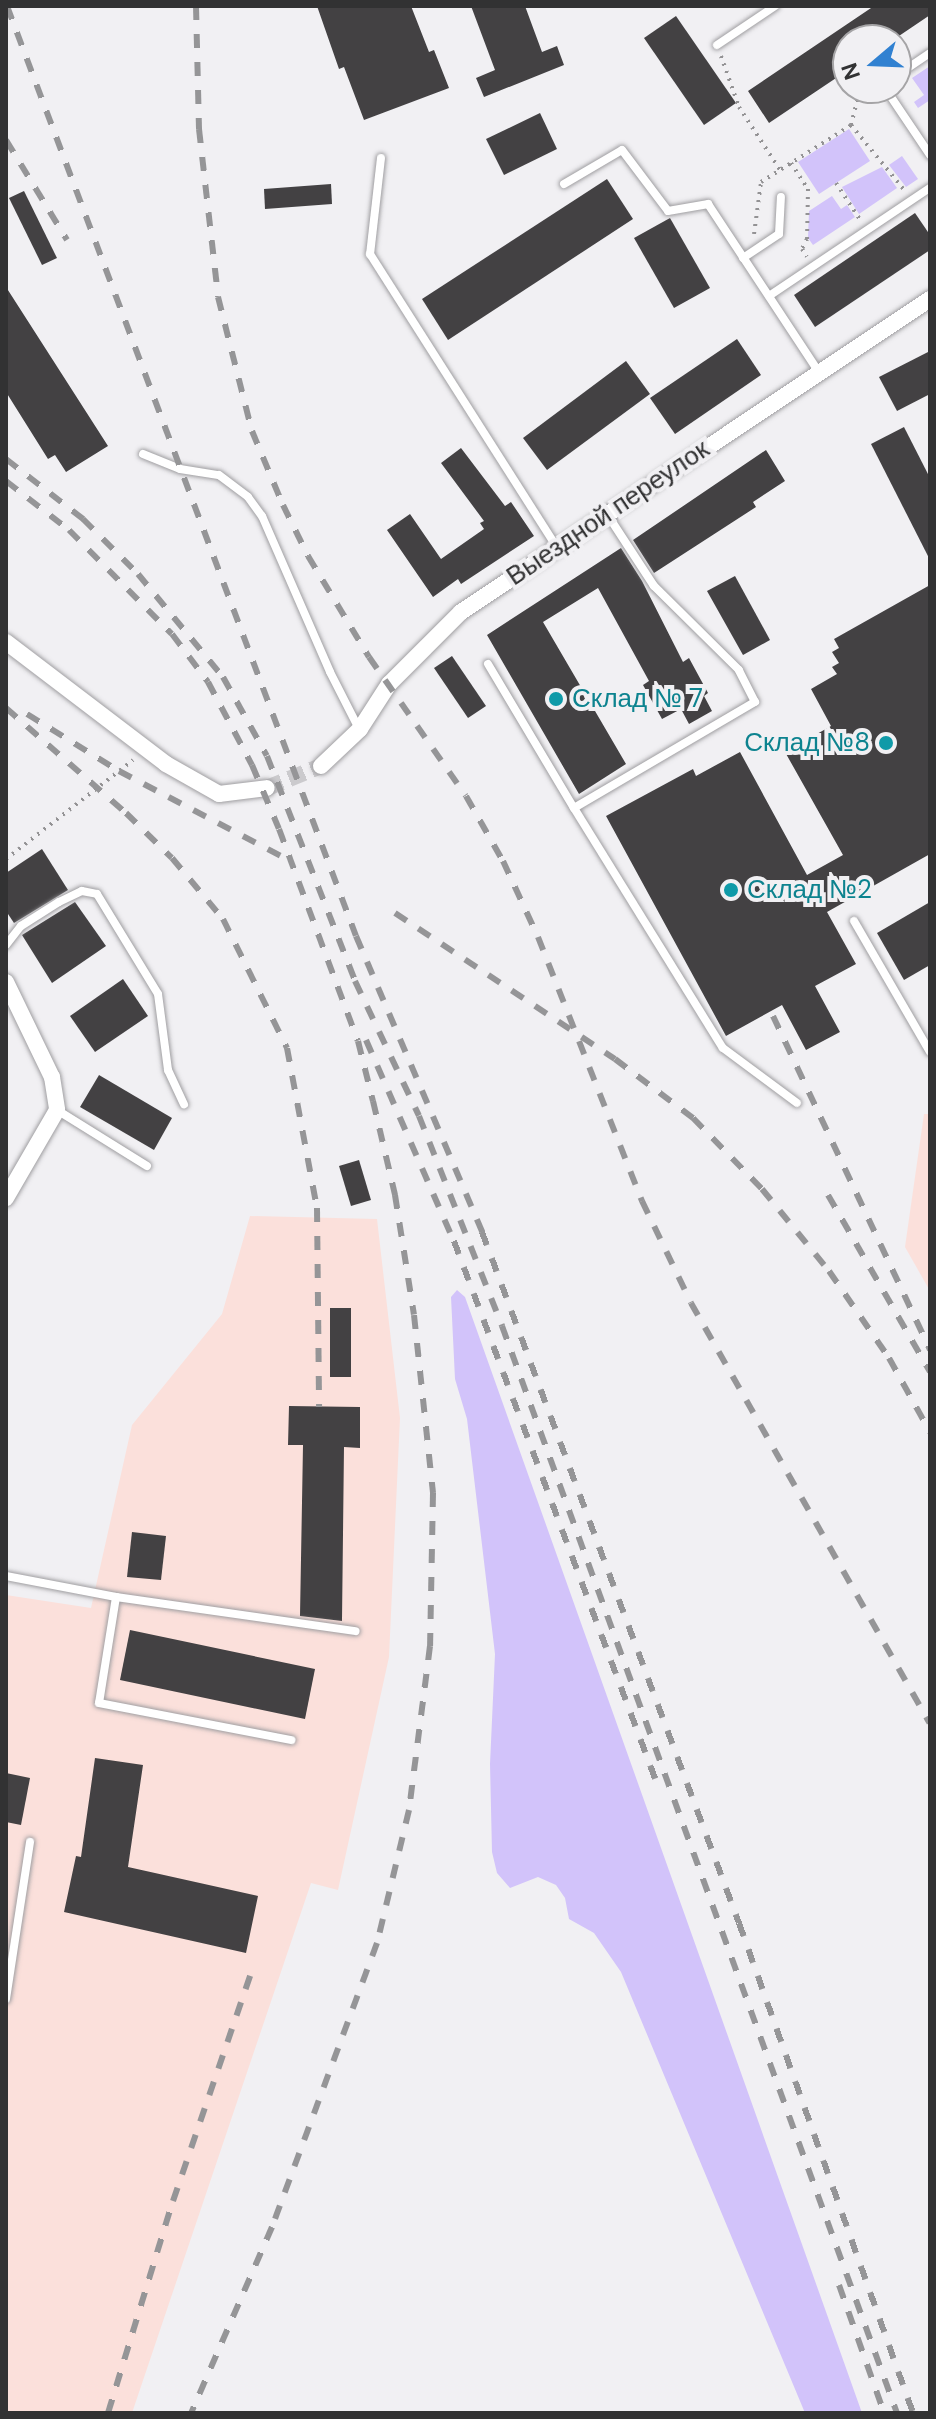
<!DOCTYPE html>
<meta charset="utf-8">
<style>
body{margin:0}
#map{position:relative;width:936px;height:2419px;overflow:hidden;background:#f1f0f3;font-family:"DM Sans",sans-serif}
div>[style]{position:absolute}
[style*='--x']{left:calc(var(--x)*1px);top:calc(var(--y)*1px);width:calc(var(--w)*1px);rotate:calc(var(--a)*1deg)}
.industrial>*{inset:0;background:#fbe0db}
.green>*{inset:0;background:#d2c3fa}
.building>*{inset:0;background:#434143}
.minor-tunnel>*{height:16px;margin-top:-8px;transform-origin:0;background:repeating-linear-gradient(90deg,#cbcacd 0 16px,transparent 0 24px)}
.path>*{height:4px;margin-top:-2px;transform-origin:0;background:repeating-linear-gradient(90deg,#939294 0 2px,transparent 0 8px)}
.roads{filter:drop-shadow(0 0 2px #9f9ea1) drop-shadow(0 0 2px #9f9ea1)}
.service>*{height:8px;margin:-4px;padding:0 4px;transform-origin:4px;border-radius:4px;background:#fff}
.minor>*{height:16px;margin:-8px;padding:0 8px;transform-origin:8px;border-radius:8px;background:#fff}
.rail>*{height:6px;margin-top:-3px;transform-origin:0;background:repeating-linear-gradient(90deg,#959597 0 14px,transparent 0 28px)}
.dots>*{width:22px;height:22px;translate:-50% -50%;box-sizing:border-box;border:4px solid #f1f0f3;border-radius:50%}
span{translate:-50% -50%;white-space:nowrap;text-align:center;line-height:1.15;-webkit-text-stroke:8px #f1f0f3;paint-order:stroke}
.street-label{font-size:26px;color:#323233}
.culture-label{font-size:26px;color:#0d838f}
.left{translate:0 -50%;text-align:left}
.right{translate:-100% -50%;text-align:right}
.frame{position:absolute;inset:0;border:8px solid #323233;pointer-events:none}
.north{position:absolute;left:832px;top:24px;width:80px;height:80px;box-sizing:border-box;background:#f1f0f3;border:2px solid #a5a4a6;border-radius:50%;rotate:251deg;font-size:22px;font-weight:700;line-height:32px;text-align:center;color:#323233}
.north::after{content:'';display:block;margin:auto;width:28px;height:36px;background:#3181d1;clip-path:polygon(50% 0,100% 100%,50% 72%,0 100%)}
</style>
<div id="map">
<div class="industrial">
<i style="clip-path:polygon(924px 1114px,930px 1114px,930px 1291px,905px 1247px)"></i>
<i style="clip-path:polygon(250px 1216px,377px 1219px,400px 1418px,389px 1657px,338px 1890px,311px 1883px,132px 2413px,6px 2413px,6px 1595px,91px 1608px,132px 1425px,222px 1314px)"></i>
</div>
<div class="green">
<i style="clip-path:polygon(930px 66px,930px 100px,918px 108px,914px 102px,924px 95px,912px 78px)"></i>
<i style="clip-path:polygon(849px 129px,870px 161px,819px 194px,798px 162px)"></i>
<i style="clip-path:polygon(902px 156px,918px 179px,906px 187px,889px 165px)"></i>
<i style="clip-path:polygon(882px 167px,897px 188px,859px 214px,842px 187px)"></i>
<i style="clip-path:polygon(832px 196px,841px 209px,847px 205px,855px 217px,813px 245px,808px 238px,809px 211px)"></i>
<i style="clip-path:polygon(457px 1290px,465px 1297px,862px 2413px,805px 2413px,621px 1972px,594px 1933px,569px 1919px,565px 1898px,556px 1885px,538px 1877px,510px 1888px,497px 1873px,492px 1852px,490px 1764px,495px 1654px,467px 1419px,455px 1379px,451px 1297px)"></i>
</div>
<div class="building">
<i style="clip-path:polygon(317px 6px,411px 6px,429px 52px,434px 50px,449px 88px,364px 120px,344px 67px,339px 69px)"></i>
<i style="clip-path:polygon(471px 6px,525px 6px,542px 52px,557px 46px,564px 65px,484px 97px,476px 78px,495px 70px)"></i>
<i style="clip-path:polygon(874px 6px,930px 6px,930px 15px,893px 40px,848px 40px,848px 70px,769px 123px,748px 91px)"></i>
<i style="clip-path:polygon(676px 16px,736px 103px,704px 125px,644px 38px)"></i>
<i style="clip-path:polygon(540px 113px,557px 149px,504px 175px,486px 139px)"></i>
<i style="clip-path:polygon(607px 179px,633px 219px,448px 340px,422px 299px)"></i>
<i style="clip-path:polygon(331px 184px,332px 204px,265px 209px,264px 189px)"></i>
<i style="clip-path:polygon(24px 191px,57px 258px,42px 265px,9px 198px)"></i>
<i style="clip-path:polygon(915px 213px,930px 235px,930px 250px,815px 327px,794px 295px)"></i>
<i style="clip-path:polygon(670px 218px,710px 288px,674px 308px,634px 238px)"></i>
<i style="clip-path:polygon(6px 287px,108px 446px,66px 472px,55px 455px,48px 459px,6px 392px)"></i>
<i style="clip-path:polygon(737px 339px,761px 375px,675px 434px,650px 398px)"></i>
<i style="clip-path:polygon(930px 351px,930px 394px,897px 411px,879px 377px)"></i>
<i style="clip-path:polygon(626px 361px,650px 394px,547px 470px,523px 438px)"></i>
<i style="clip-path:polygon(904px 427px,930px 478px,930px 560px,871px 444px)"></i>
<i style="clip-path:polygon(461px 448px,505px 506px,511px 502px,534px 536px,461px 584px,458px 579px,433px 597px,387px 530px,410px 514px,441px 559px,484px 529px,480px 523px,484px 521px,441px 463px)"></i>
<i style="clip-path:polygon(766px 450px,785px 481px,753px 502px,756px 507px,654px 573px,633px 540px)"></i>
<i style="clip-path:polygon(621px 548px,642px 581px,683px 662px,689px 658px,708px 693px,704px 696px,712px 711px,689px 724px,681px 709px,662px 719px,643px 685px,649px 681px,598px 588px,543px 622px,626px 764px,579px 794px,487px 635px)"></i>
<i style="clip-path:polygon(735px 576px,770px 640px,743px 655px,707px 591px)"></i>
<i style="clip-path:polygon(930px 585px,930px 854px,827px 912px,856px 964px,815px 986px,840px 1032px,806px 1050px,782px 1005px,726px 1036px,606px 816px,693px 769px,696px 776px,740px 752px,807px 875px,843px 855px,785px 752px,831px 726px,811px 689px,837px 674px,832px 667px,839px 663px,832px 652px,839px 648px,834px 639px)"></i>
<i style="clip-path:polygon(452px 656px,486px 706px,468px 718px,434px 668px)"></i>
<i style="clip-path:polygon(42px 849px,68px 890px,14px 923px,6px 911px,6px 873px)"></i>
<i style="clip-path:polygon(75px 902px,106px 946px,52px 983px,22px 935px)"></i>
<i style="clip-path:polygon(930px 902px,930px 965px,904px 980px,877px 933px)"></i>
<i style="clip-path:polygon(123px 979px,148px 1016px,95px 1052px,70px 1016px)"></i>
<i style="clip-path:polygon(99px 1075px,172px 1118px,154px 1150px,80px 1107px)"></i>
<i style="clip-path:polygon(359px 1160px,371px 1200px,351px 1206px,339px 1166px)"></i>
<i style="clip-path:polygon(330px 1308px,351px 1308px,351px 1377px,330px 1377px)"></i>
<i style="clip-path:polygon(289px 1406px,360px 1407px,360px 1448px,344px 1447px,342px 1621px,300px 1616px,303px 1445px,288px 1445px)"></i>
<i style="clip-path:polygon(132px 1532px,166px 1536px,161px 1580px,127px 1577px)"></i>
<i style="clip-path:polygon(130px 1630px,315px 1669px,305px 1719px,120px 1680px)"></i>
<i style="clip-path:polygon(95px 1758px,143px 1765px,128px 1867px,258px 1896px,246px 1953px,64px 1912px,76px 1856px,81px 1857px)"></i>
<i style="clip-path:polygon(6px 1773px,30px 1778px,21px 1825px,6px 1822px)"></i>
</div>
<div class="minor-tunnel">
<i style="--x:267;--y:788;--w:58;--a:-22.2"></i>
</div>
<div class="path">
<i style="--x:721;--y:56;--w:54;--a:70.6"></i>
<i style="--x:739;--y:107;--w:75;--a:56.9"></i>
<i style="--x:851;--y:125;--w:85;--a:50.7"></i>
<i style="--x:791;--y:163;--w:31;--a:57"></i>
<i style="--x:808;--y:189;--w:50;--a:91.1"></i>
<i style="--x:807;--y:239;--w:11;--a:117"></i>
<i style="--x:802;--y:249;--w:9;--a:58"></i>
<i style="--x:836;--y:183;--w:45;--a:56.7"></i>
<i style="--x:754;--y:234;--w:52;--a:-82.3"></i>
<i style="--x:761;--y:182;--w:107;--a:-32.3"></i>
<i style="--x:851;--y:125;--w:38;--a:-76"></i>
<i style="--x:6;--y:859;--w:161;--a:-37.9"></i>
</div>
<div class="roads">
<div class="service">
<i style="--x:717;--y:45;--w:70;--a:-33.9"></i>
<i style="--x:896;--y:76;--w:41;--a:-34.1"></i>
<i style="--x:885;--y:88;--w:81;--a:56.1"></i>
<i style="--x:381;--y:158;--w:97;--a:96.5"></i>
<i style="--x:370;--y:254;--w:348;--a:57.5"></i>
<i style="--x:564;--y:184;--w:67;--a:-30.4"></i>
<i style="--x:622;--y:150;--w:76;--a:53"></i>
<i style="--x:668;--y:211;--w:41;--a:-9.9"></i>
<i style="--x:708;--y:204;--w:200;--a:56.6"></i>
<i style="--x:743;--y:258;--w:43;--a:-33.7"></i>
<i style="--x:779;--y:234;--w:37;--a:-87"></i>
<i style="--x:769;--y:296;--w:194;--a:-33.9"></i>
<i style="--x:143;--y:454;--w:40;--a:22"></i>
<i style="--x:180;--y:469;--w:39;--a:9"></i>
<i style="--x:219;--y:475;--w:36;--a:37"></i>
<i style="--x:248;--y:497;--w:24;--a:54"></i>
<i style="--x:262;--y:516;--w:170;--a:66.4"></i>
<i style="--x:330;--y:672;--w:64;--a:63"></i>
<i style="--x:488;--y:664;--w:168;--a:59.2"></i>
<i style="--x:574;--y:808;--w:210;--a:-30.4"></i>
<i style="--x:755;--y:702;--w:36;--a:-117"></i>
<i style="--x:739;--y:670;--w:120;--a:-135.3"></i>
<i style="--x:654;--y:586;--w:86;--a:-123.1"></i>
<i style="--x:574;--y:808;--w:282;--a:58.2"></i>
<i style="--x:723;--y:1048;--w:92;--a:36.6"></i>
<i style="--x:854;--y:921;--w:151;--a:59.9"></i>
<i style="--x:6;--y:945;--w:24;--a:-52"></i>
<i style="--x:21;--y:926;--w:45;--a:-32.3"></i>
<i style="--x:59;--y:902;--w:25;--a:-26"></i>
<i style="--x:82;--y:891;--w:15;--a:11"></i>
<i style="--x:97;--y:894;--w:117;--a:58.6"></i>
<i style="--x:158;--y:994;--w:77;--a:82.5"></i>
<i style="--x:168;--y:1070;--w:38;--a:65"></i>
<i style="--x:57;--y:1110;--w:106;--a:31.9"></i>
<i style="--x:6;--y:1576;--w:112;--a:10.8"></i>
<i style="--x:116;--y:1597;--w:242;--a:8.1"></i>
<i style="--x:116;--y:1597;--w:107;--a:99.1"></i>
<i style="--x:99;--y:1703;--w:196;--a:10.9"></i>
<i style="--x:6;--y:1999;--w:159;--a:-81.3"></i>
</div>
<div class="minor">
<i style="--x:6;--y:642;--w:201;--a:37.3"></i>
<i style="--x:166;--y:764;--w:61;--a:29.5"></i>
<i style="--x:219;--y:794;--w:48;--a:-7.1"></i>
<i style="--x:321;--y:766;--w:54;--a:-43.5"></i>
<i style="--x:360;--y:729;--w:54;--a:-57.2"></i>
<i style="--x:389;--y:684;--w:102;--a:-45"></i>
<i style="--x:461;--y:612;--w:564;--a:-33.72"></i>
<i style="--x:6;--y:982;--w:106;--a:64.2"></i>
<i style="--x:52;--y:1077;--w:33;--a:81"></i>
<i style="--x:57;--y:1110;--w:102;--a:120.1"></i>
</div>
</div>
<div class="rail">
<i style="--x:7;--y:6;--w:993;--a:69.43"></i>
<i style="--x:356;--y:936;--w:322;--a:66.9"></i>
<i style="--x:482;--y:1232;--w:737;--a:69.6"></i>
<i style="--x:739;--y:1923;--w:520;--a:70.45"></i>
<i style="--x:196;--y:6;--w:123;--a:88.6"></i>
<i style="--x:199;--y:129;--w:169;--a:83.5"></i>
<i style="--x:218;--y:297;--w:138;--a:75.8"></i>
<i style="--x:252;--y:431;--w:80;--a:67.3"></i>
<i style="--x:283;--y:505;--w:57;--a:63.9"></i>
<i style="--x:308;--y:556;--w:118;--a:58.9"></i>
<i style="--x:369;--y:657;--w:169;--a:55.1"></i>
<i style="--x:466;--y:796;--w:75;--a:60.4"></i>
<i style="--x:503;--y:861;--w:84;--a:65.3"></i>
<i style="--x:538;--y:937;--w:284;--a:68.5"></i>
<i style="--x:642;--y:1201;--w:113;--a:64.3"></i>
<i style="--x:691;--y:1303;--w:483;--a:60.4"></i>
<i style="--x:6;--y:140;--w:117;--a:58.6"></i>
<i style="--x:6;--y:459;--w:98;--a:37.9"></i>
<i style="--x:83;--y:519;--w:78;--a:45"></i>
<i style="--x:138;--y:574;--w:134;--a:50.5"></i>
<i style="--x:223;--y:677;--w:90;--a:60.9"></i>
<i style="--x:267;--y:756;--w:242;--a:68.6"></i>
<i style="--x:355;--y:981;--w:149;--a:64.6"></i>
<i style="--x:419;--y:1116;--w:226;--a:68.4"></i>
<i style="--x:502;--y:1326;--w:1157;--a:70.03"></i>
<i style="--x:6;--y:481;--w:80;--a:37.9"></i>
<i style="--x:69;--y:530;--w:146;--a:45.3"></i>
<i style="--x:172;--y:634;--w:60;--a:53.1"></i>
<i style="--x:208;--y:682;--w:94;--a:62.1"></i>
<i style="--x:252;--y:765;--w:69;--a:67.1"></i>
<i style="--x:279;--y:829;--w:226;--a:69.6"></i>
<i style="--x:358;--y:1041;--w:62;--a:76"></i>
<i style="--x:373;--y:1101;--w:97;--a:76.8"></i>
<i style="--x:395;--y:1195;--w:121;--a:81"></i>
<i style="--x:414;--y:1315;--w:179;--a:83.9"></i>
<i style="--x:433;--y:1493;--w:153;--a:91.1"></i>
<i style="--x:430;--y:1646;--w:165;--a:97.3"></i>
<i style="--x:409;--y:1810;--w:137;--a:103.5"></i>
<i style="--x:377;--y:1943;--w:303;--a:110.3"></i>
<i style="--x:272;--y:2227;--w:203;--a:113.5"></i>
<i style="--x:6;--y:708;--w:159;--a:41.2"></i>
<i style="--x:126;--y:813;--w:64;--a:44.4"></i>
<i style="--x:172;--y:858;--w:80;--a:50.1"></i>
<i style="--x:223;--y:919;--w:144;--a:63.6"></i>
<i style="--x:287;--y:1048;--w:163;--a:79.4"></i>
<i style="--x:317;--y:1208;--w:199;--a:89.4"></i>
<i style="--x:27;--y:714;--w:108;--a:31.8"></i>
<i style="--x:119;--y:771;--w:195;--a:27.7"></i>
<i style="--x:395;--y:913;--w:264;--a:33.6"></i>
<i style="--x:615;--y:1059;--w:98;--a:37.1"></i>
<i style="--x:693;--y:1118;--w:99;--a:45.8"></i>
<i style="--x:762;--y:1189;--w:106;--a:50.7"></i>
<i style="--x:829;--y:1271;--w:106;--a:55.4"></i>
<i style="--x:889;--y:1358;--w:85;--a:61"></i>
<i style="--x:773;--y:1016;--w:369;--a:64.8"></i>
<i style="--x:366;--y:1040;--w:219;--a:66.4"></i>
<i style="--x:454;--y:1241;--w:577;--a:69.49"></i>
<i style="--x:828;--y:1195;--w:204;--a:60"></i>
<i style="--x:839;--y:2285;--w:136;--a:70.6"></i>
<i style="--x:108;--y:2413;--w:222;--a:-73"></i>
<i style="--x:173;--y:2201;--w:250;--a:-71.1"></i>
</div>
<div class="dots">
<i style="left:556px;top:699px;background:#0f9aa8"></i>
<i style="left:886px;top:743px;background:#0f9aa8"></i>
<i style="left:731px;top:890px;background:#0f9aa8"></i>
</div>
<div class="street-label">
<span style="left:608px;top:513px;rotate:-34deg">Выездной переулок</span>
</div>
<div class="culture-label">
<span class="left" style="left:572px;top:699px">Склад № 7</span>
<span class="right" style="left:870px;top:743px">Склад №8</span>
<span class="left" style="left:747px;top:890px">Склад №2</span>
</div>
<div class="frame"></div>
<div class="north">N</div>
</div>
